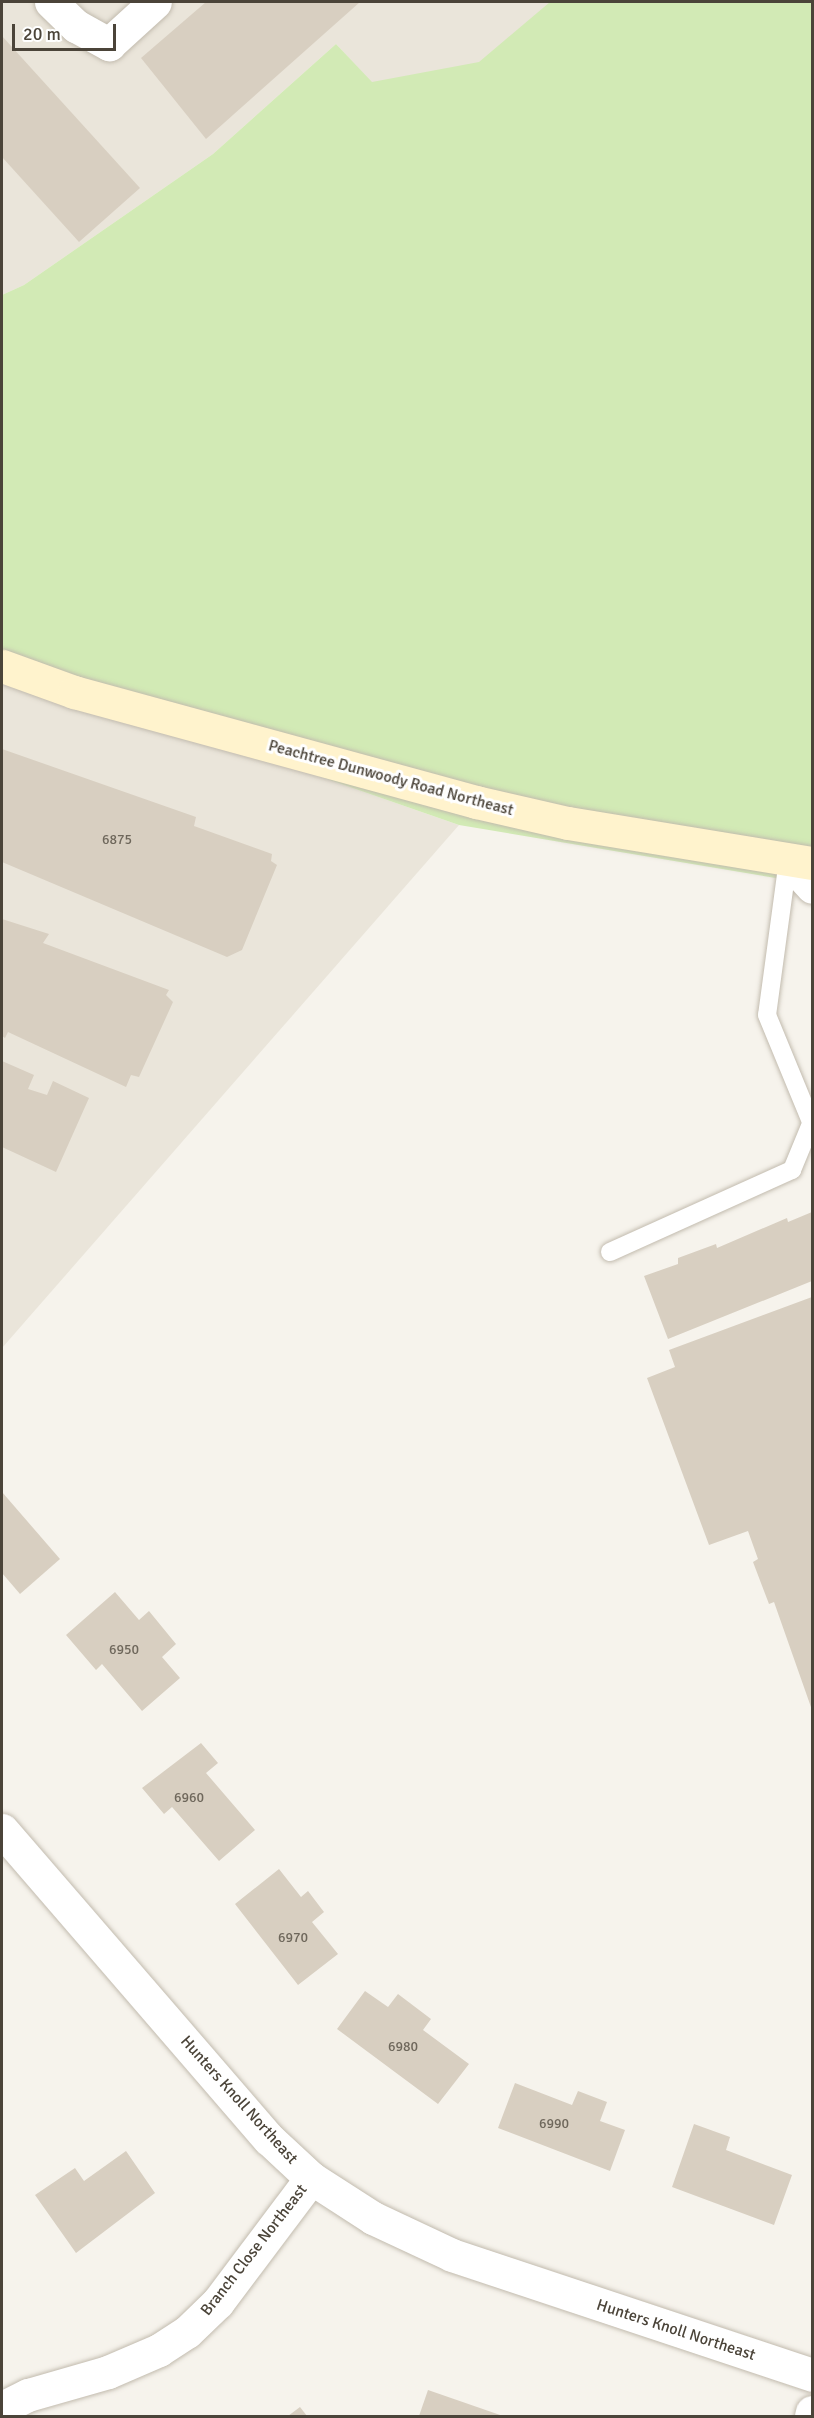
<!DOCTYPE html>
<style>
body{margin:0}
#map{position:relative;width:814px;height:2418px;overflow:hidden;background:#f6f3ec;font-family:Signika,sans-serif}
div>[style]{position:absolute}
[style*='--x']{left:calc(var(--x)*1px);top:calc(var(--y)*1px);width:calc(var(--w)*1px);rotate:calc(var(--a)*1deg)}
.residential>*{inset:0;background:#eae5da}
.green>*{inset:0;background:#d2eab5}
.building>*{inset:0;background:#d8cfc1}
.roads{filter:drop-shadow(0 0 2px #c2bbae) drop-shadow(0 0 2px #c2bbae)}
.lane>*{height:18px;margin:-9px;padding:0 9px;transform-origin:9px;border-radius:9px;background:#fff}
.street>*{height:33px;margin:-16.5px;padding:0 16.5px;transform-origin:16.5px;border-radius:16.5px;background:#fff}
.secondary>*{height:33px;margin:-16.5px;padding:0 16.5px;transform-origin:16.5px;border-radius:16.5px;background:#fff3cd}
span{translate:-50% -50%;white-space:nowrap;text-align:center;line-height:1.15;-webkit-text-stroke:6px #fff;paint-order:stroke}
.number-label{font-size:14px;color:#6e675b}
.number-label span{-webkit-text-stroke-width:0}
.street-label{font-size:16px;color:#4b4439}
.frame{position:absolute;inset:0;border:3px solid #4b4439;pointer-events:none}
.scale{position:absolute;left:12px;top:24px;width:104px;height:27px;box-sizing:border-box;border:3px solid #4b4439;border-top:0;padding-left:8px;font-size:18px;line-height:21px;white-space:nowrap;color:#4b4439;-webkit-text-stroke:4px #fff;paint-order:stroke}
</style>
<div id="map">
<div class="residential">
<i style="clip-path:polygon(2px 2px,609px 2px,445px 162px,336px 44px,213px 154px,24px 285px,2px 295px)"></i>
<i style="clip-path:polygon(2px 666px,459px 825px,2px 1348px)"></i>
</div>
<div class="green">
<i style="clip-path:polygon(550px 2px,812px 2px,812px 884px,459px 825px,2px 666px,2px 295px,24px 285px,213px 154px,336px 44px,372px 82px,479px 62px)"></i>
</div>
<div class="building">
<i style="clip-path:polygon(206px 2px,360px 2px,206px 139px,141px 58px)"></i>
<i style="clip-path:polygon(2px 36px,140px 188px,79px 242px,2px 157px)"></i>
<i style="clip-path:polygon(2px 749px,196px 817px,194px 826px,272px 854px,271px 861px,277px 865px,242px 950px,227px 957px,2px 862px)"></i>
<i style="clip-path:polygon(2px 919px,49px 934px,43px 943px,169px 990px,166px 995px,173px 1002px,139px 1077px,131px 1075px,126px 1087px,8px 1032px,5px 1038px,2px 1036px)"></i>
<i style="clip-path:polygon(2px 1061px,34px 1075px,28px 1089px,47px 1095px,53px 1081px,89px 1098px,56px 1172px,2px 1147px)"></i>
<i style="clip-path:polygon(812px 1212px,812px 1281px,668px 1339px,644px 1276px,678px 1264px,678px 1258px,716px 1244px,717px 1248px,787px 1218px,788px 1222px)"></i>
<i style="clip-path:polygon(812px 1297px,812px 1710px,774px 1602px,769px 1604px,753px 1562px,758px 1559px,748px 1531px,709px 1545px,647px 1378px,675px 1367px,669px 1350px)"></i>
<i style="clip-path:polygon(2px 1492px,60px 1559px,20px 1594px,2px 1573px)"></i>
<i style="clip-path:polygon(115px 1592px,139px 1620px,149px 1611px,176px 1644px,162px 1657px,180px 1678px,142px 1711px,102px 1664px,96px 1670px,66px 1635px)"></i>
<i style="clip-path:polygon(201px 1743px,218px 1763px,206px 1773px,255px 1830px,219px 1861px,172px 1807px,164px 1814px,142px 1788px)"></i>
<i style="clip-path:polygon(279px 1869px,301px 1897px,308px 1891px,324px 1912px,312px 1922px,338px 1954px,298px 1985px,235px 1904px)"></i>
<i style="clip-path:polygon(365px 1991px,388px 2007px,398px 1994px,431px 2019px,423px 2030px,469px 2064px,438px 2104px,337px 2029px)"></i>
<i style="clip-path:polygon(515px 2083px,572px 2105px,578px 2091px,607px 2102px,600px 2121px,625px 2130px,610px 2171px,498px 2128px)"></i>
<i style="clip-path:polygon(694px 2124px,730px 2137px,726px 2150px,792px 2175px,774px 2225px,672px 2187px)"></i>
<i style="clip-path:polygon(126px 2151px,155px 2193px,76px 2253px,35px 2195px,75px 2168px,84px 2181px)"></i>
<i style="clip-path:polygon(428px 2390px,503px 2416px,419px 2416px)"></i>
<i style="clip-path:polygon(300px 2407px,307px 2416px,288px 2416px)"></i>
</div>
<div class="roads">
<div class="lane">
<i style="--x:788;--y:860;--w:156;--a:97.7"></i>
<i style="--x:767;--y:1015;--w:118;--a:67.6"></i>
<i style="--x:610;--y:1252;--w:200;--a:-24.3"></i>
<i style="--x:792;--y:1170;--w:50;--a:-67.6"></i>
</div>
<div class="street">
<i style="--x:51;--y:2;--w:35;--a:44"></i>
<i style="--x:76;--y:26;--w:38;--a:29"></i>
<i style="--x:109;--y:44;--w:62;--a:-42.4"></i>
<i style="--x:788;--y:860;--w:36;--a:48"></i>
<i style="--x:2;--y:1830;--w:408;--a:49.2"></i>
<i style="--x:269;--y:2139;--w:57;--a:42.9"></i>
<i style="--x:311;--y:2178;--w:74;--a:32.8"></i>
<i style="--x:373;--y:2218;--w:87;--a:25.1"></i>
<i style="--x:452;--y:2255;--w:379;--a:18.4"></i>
<i style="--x:2;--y:2408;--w:29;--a:-27"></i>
<i style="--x:28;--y:2395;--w:83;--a:-16"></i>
<i style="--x:108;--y:2372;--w:56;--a:-23.3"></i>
<i style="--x:159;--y:2350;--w:33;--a:-33"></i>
<i style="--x:187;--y:2332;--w:43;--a:-44.1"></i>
<i style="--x:218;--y:2302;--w:155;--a:-53.1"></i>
<i style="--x:811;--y:2416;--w:4;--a:-76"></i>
</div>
<div class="secondary">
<i style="--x:2;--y:666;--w:77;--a:19.9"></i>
<i style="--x:74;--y:692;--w:417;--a:15.3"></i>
<i style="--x:476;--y:802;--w:94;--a:12.9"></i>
<i style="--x:568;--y:823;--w:247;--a:9.3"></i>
</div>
</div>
<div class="number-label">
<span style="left:117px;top:840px">6875</span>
<span style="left:124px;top:1650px">6950</span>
<span style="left:189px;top:1798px">6960</span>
<span style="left:293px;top:1938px">6970</span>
<span style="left:403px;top:2047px">6980</span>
<span style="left:554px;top:2124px">6990</span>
</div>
<div class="street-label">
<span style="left:391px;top:778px;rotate:15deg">Peachtree Dunwoody Road Northeast</span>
<span style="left:239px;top:2100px;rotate:48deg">Hunters Knoll Northeast</span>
<span style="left:254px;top:2250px;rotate:-52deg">Branch Close Northeast</span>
<span style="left:676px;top:2330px;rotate:18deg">Hunters Knoll Northeast</span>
</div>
<div class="frame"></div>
<div class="scale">20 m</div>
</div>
